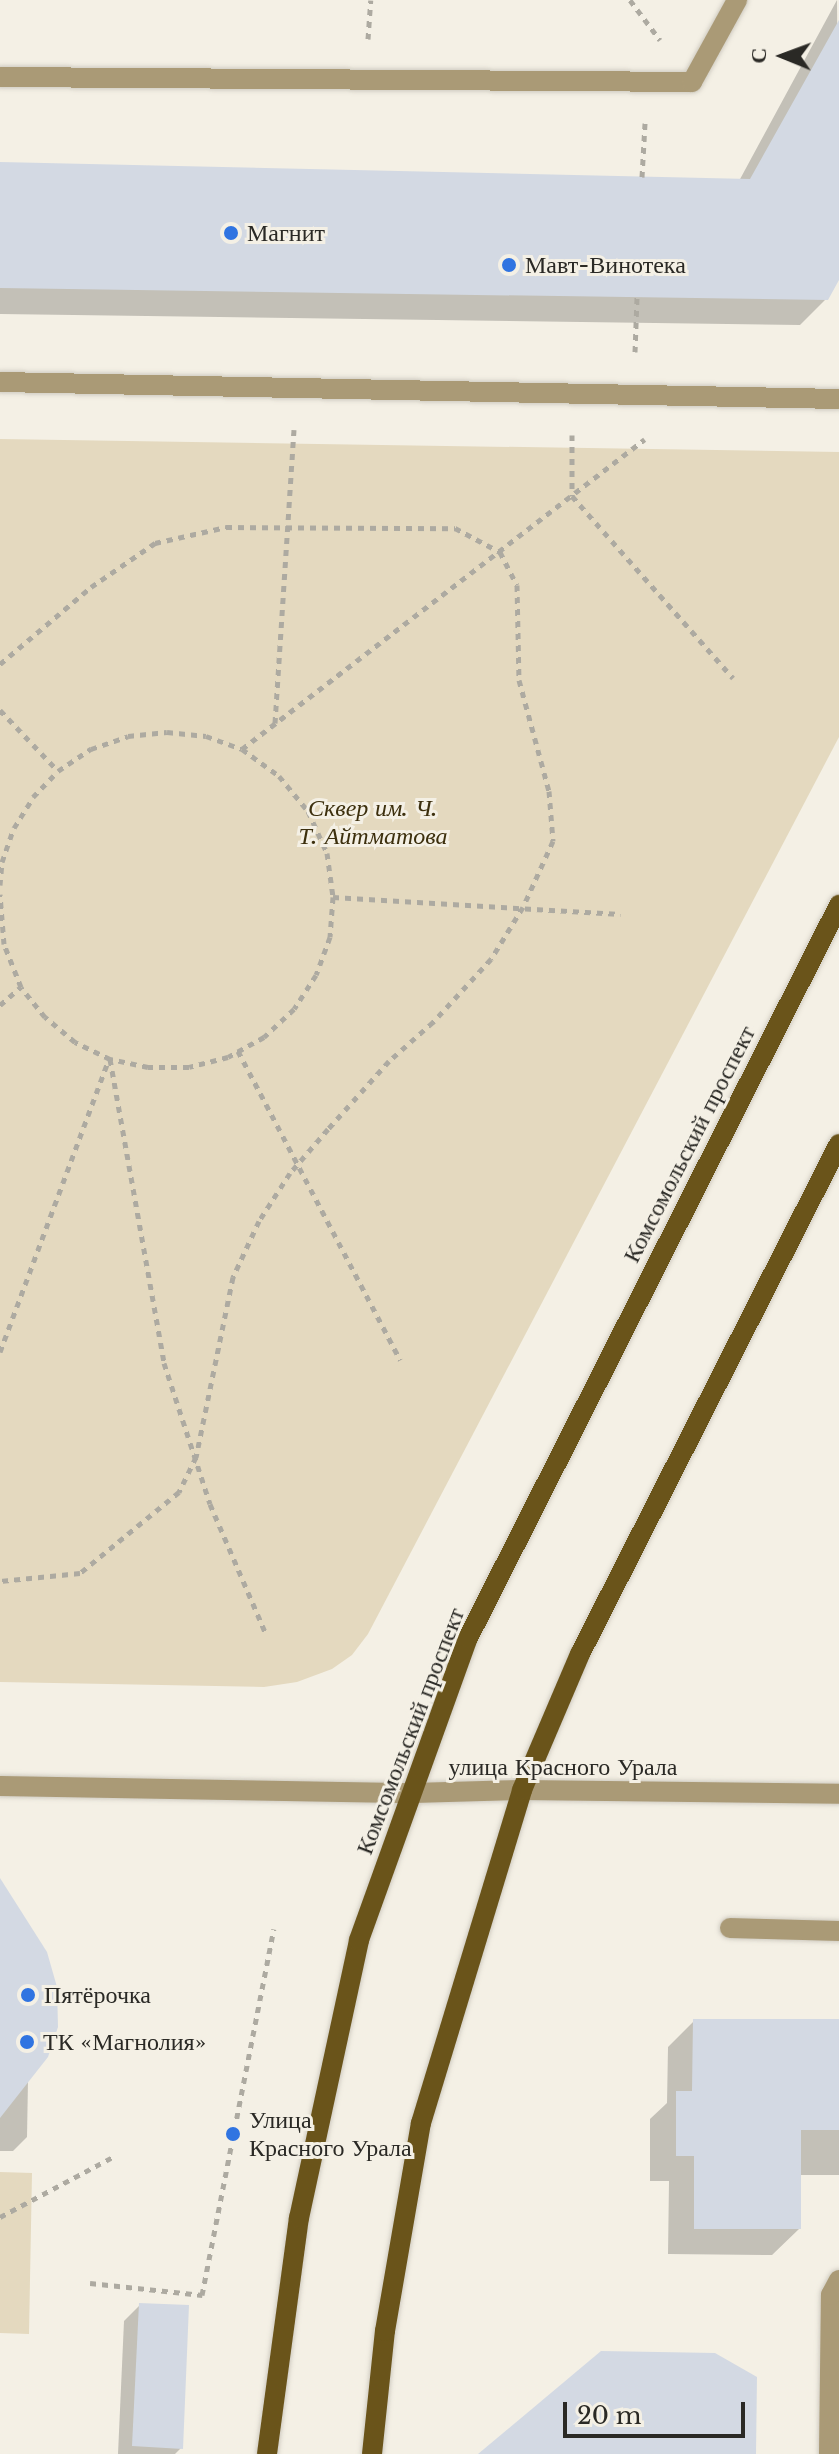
<!DOCTYPE html>
<meta charset="utf-8">
<style>
body{margin:0}
#map{position:relative;width:839px;height:2454px;overflow:hidden;background:#f4f0e5;font-family:"Libre Baskerville",serif}
div>[style]{position:absolute}
[style*='--x']{left:calc(var(--x)*1px);top:calc(var(--y)*1px);width:calc(var(--w)*1px);rotate:calc(var(--a)*1deg)}
.green>*{inset:0;background:#e4d9bf}
.shadow>*{inset:0;background:#0003}
.building>*{inset:0;background:#d3d9e3}
.path>*{height:5px;margin-top:-2.5px;transform-origin:0;background:repeating-linear-gradient(90deg,#adaaa1 0 6px,transparent 0 12px)}
.roads{filter:drop-shadow(0 0 2px #d0ccc2) drop-shadow(0 0 2px #d0ccc2)}
.minor>*{height:20px;margin:-10px;padding:0 10px;transform-origin:10px;border-radius:10px;background:#aa9a76}
.major>*{height:20px;margin:-10px;padding:0 10px;transform-origin:10px;border-radius:10px;background:#6a541a}
.dots>*{width:22px;height:22px;translate:-50% -50%;box-sizing:border-box;border:4px solid #f4f0e5;border-radius:50%}
span{translate:-50% -50%;white-space:nowrap;text-align:center;line-height:1.15;-webkit-text-stroke:6px #f4f0e5;paint-order:stroke}
.poi-label{font-size:24px;color:#2a2925}
.left{translate:0 -50%;text-align:left}
.park-label{font-size:24px;color:#3c2f0d;font-style:italic}
.street-label{font-size:24px;color:#2a2925}
.north{position:absolute;left:743px;top:16px;width:80px;height:80px;-webkit-text-stroke:6px #f4f0e5;paint-order:stroke;rotate:271deg;font-size:22px;font-weight:700;line-height:32px;text-align:center;color:#2a2925}
.north::after{content:'';display:block;margin:auto;width:28px;height:36px;background:#2a2925;clip-path:polygon(50% 0,100% 100%,50% 72%,0 100%)}
.scale{position:absolute;left:563px;top:2402px;width:182px;height:36px;box-sizing:border-box;border:4px solid #2a2925;border-top:0;padding-left:10px;font-size:24px;line-height:28px;white-space:nowrap;color:#2a2925;-webkit-text-stroke:6px #f4f0e5;paint-order:stroke}
</style>
<div id="map">
<div class="green">
<i style="clip-path:polygon(0 439px,839px 452px,839px 737px,368px 1634px,352px 1655px,332px 1669px,297px 1682px,264px 1687px,0 1682px)"></i>
<i style="clip-path:polygon(0 2172px,32px 2173px,29px 2334px,0 2333px)"></i>
</div>
<div class="shadow">
<i style="clip-path:polygon(837px 0,839px 276px,827px 298px,800px 325px,0 314px,0 164px,739px 181px)"></i>
<i style="clip-path:polygon(0 1937px,28px 2080px,27px 2137px,13px 2151px,0 2151px)"></i>
<i style="clip-path:polygon(694px 2021px,839px 2021px,839px 2175px,799px 2175px,799px 2229px,772px 2255px,668px 2254px,669px 2181px,650px 2181px,650px 2119px,667px 2103px,668px 2047px)"></i>
<i style="clip-path:polygon(140px 2305px,181px 2448px,175px 2454px,118px 2454px,124px 2321px)"></i>
</div>
<div class="building">
<i style="clip-path:polygon(839px 20px,839px 280px,828px 300px,0 288px,0 162px,750px 179px)"></i>
<i style="clip-path:polygon(0 1878px,47px 1952px,57px 1987px,58px 2027px,48px 2057px,0 2118px)"></i>
<i style="clip-path:polygon(693px 2019px,839px 2019px,839px 2130px,801px 2130px,801px 2229px,694px 2229px,694px 2156px,676px 2156px,676px 2091px,692px 2091px)"></i>
<i style="clip-path:polygon(139px 2303px,189px 2305px,183px 2449px,132px 2446px)"></i>
<i style="clip-path:polygon(601px 2351px,715px 2353px,757px 2377px,756px 2454px,478px 2454px)"></i>
</div>
<div class="path">
<i style="--x:630;--y:0;--w:50;--a:53.1"></i>
<i style="--x:368;--y:39;--w:39;--a:-86"></i>
<i style="--x:642;--y:177;--w:54;--a:-86.8"></i>
<i style="--x:635;--y:352;--w:55;--a:-87.9"></i>
<i style="--x:572;--y:435;--w:61;--a:90"></i>
<i style="--x:572;--y:496;--w:243;--a:48.5"></i>
<i style="--x:0;--y:664;--w:119;--a:-40.2"></i>
<i style="--x:91;--y:587;--w:78;--a:-34.5"></i>
<i style="--x:155;--y:543;--w:73;--a:-12.7"></i>
<i style="--x:226;--y:527;--w:229;--a:0.3"></i>
<i style="--x:455;--y:528;--w:51;--a:28.1"></i>
<i style="--x:500;--y:552;--w:37;--a:63"></i>
<i style="--x:517;--y:585;--w:95;--a:88.8"></i>
<i style="--x:519;--y:680;--w:115;--a:74.9"></i>
<i style="--x:549;--y:791;--w:50;--a:85.4"></i>
<i style="--x:553;--y:841;--w:72;--a:114.4"></i>
<i style="--x:523;--y:907;--w:61;--a:121.6"></i>
<i style="--x:491;--y:959;--w:86;--a:132.6"></i>
<i style="--x:433;--y:1022;--w:59;--a:138.4"></i>
<i style="--x:389;--y:1061;--w:91;--a:131.9"></i>
<i style="--x:328;--y:1129;--w:58;--a:130.8"></i>
<i style="--x:290;--y:1173;--w:57;--a:122.9"></i>
<i style="--x:259;--y:1221;--w:62;--a:114.9"></i>
<i style="--x:233;--y:1277;--w:184;--a:101.6"></i>
<i style="--x:196;--y:1457;--w:39;--a:116"></i>
<i style="--x:179;--y:1492;--w:128;--a:140.7"></i>
<i style="--x:80;--y:1573;--w:80;--a:174.3"></i>
<i style="--x:0;--y:710;--w:84;--a:46.4"></i>
<i style="--x:275;--y:723;--w:294;--a:-86.3"></i>
<i style="--x:242;--y:749;--w:508;--a:-37.57"></i>
<i style="--x:0;--y:885;--w:23;--a:-85"></i>
<i style="--x:2;--y:862;--w:36;--a:-71"></i>
<i style="--x:14;--y:828;--w:36;--a:-58"></i>
<i style="--x:33;--y:797;--w:36;--a:-46"></i>
<i style="--x:58;--y:771;--w:40;--a:-34"></i>
<i style="--x:91;--y:749;--w:39;--a:-19"></i>
<i style="--x:128;--y:736;--w:39;--a:-6"></i>
<i style="--x:167;--y:732;--w:39;--a:6"></i>
<i style="--x:206;--y:736;--w:38;--a:20"></i>
<i style="--x:242;--y:749;--w:46;--a:36.1"></i>
<i style="--x:279;--y:776;--w:45;--a:50.4"></i>
<i style="--x:308;--y:811;--w:46;--a:65.7"></i>
<i style="--x:327;--y:853;--w:44;--a:82.2"></i>
<i style="--x:333;--y:897;--w:40;--a:94.3"></i>
<i style="--x:330;--y:937;--w:40;--a:110.2"></i>
<i style="--x:316;--y:975;--w:40;--a:122.9"></i>
<i style="--x:294;--y:1009;--w:41;--a:137"></i>
<i style="--x:264;--y:1037;--w:41;--a:150.9"></i>
<i style="--x:228;--y:1057;--w:40;--a:165.6"></i>
<i style="--x:189;--y:1067;--w:41;--a:180"></i>
<i style="--x:148;--y:1067;--w:39;--a:-168"></i>
<i style="--x:110;--y:1059;--w:39;--a:-154"></i>
<i style="--x:75;--y:1042;--w:39;--a:-140"></i>
<i style="--x:45;--y:1017;--w:38;--a:-129"></i>
<i style="--x:21;--y:987;--w:46;--a:-111.6"></i>
<i style="--x:4;--y:944;--w:50;--a:-94.6"></i>
<i style="--x:333;--y:897;--w:288;--a:3.4"></i>
<i style="--x:0;--y:1005;--w:28;--a:-41"></i>
<i style="--x:238;--y:1051;--w:349;--a:62.3"></i>
<i style="--x:110;--y:1059;--w:309;--a:79.9"></i>
<i style="--x:164;--y:1363;--w:148;--a:71.9"></i>
<i style="--x:210;--y:1504;--w:139;--a:66.7"></i>
<i style="--x:0;--y:1352;--w:313;--a:-69.6"></i>
<i style="--x:0;--y:2217;--w:128;--a:-28"></i>
<i style="--x:90;--y:2283;--w:113;--a:6.1"></i>
<i style="--x:202;--y:2295;--w:373;--a:-78.9"></i>
</div>
<div class="roads">
<div class="minor">
<i style="--x:0;--y:77;--w:692;--a:0.41"></i>
<i style="--x:692;--y:82;--w:94;--a:-61.2"></i>
<i style="--x:0;--y:382;--w:839;--a:1.16"></i>
<i style="--x:0;--y:1786;--w:413;--a:1"></i>
<i style="--x:413;--y:1793;--w:109;--a:-1.6"></i>
<i style="--x:522;--y:1790;--w:317;--a:0.7"></i>
<i style="--x:730;--y:1928;--w:109;--a:1.6"></i>
<i style="--x:829;--y:2454;--w:159;--a:-89.3"></i>
<i style="--x:831;--y:2295;--w:17;--a:-62"></i>
</div>
<div class="major">
<i style="--x:267;--y:2454;--w:238;--a:-82.3"></i>
<i style="--x:299;--y:2218;--w:284;--a:-77.8"></i>
<i style="--x:359;--y:1940;--w:321;--a:-70.2"></i>
<i style="--x:468;--y:1638;--w:822;--a:-63.15"></i>
<i style="--x:372;--y:2454;--w:124;--a:-84"></i>
<i style="--x:385;--y:2331;--w:211;--a:-80.2"></i>
<i style="--x:421;--y:2123;--w:348;--a:-73.1"></i>
<i style="--x:522;--y:1790;--w:148;--a:-66.9"></i>
<i style="--x:580;--y:1654;--w:572;--a:-63.08"></i>
</div>
</div>
<div class="dots">
<i style="left:231px;top:233px;background:#3074e1"></i>
<i style="left:509px;top:265px;background:#3074e1"></i>
<i style="left:28px;top:1995px;background:#3074e1"></i>
<i style="left:27px;top:2042px;background:#3074e1"></i>
<i style="left:233px;top:2134px;background:#3074e1"></i>
</div>
<div class="poi-label">
<span class="left" style="left:247px;top:233px">Магнит</span>
<span class="left" style="left:525px;top:265px">Мавт-Винотека</span>
<span class="left" style="left:44px;top:1995px">Пятёрочка</span>
<span class="left" style="left:43px;top:2042px">ТК «Магнолия»</span>
<span class="left" style="left:249px;top:2134px">Улица<br>Красного Урала</span>
</div>
<div class="park-label">
<span style="left:373px;top:822px">Сквер им. Ч.<br>Т. Айтматова</span>
</div>
<div class="street-label">
<span style="left:689px;top:1144px;rotate:-63deg">Комсомольский проспект</span>
<span style="left:410px;top:1731px;rotate:-69deg">Комсомольский проспект</span>
<span style="left:563px;top:1767px">улица Красного Урала</span>
</div>
<div class="north">С</div>
<div class="scale">20 m</div>
</div>
